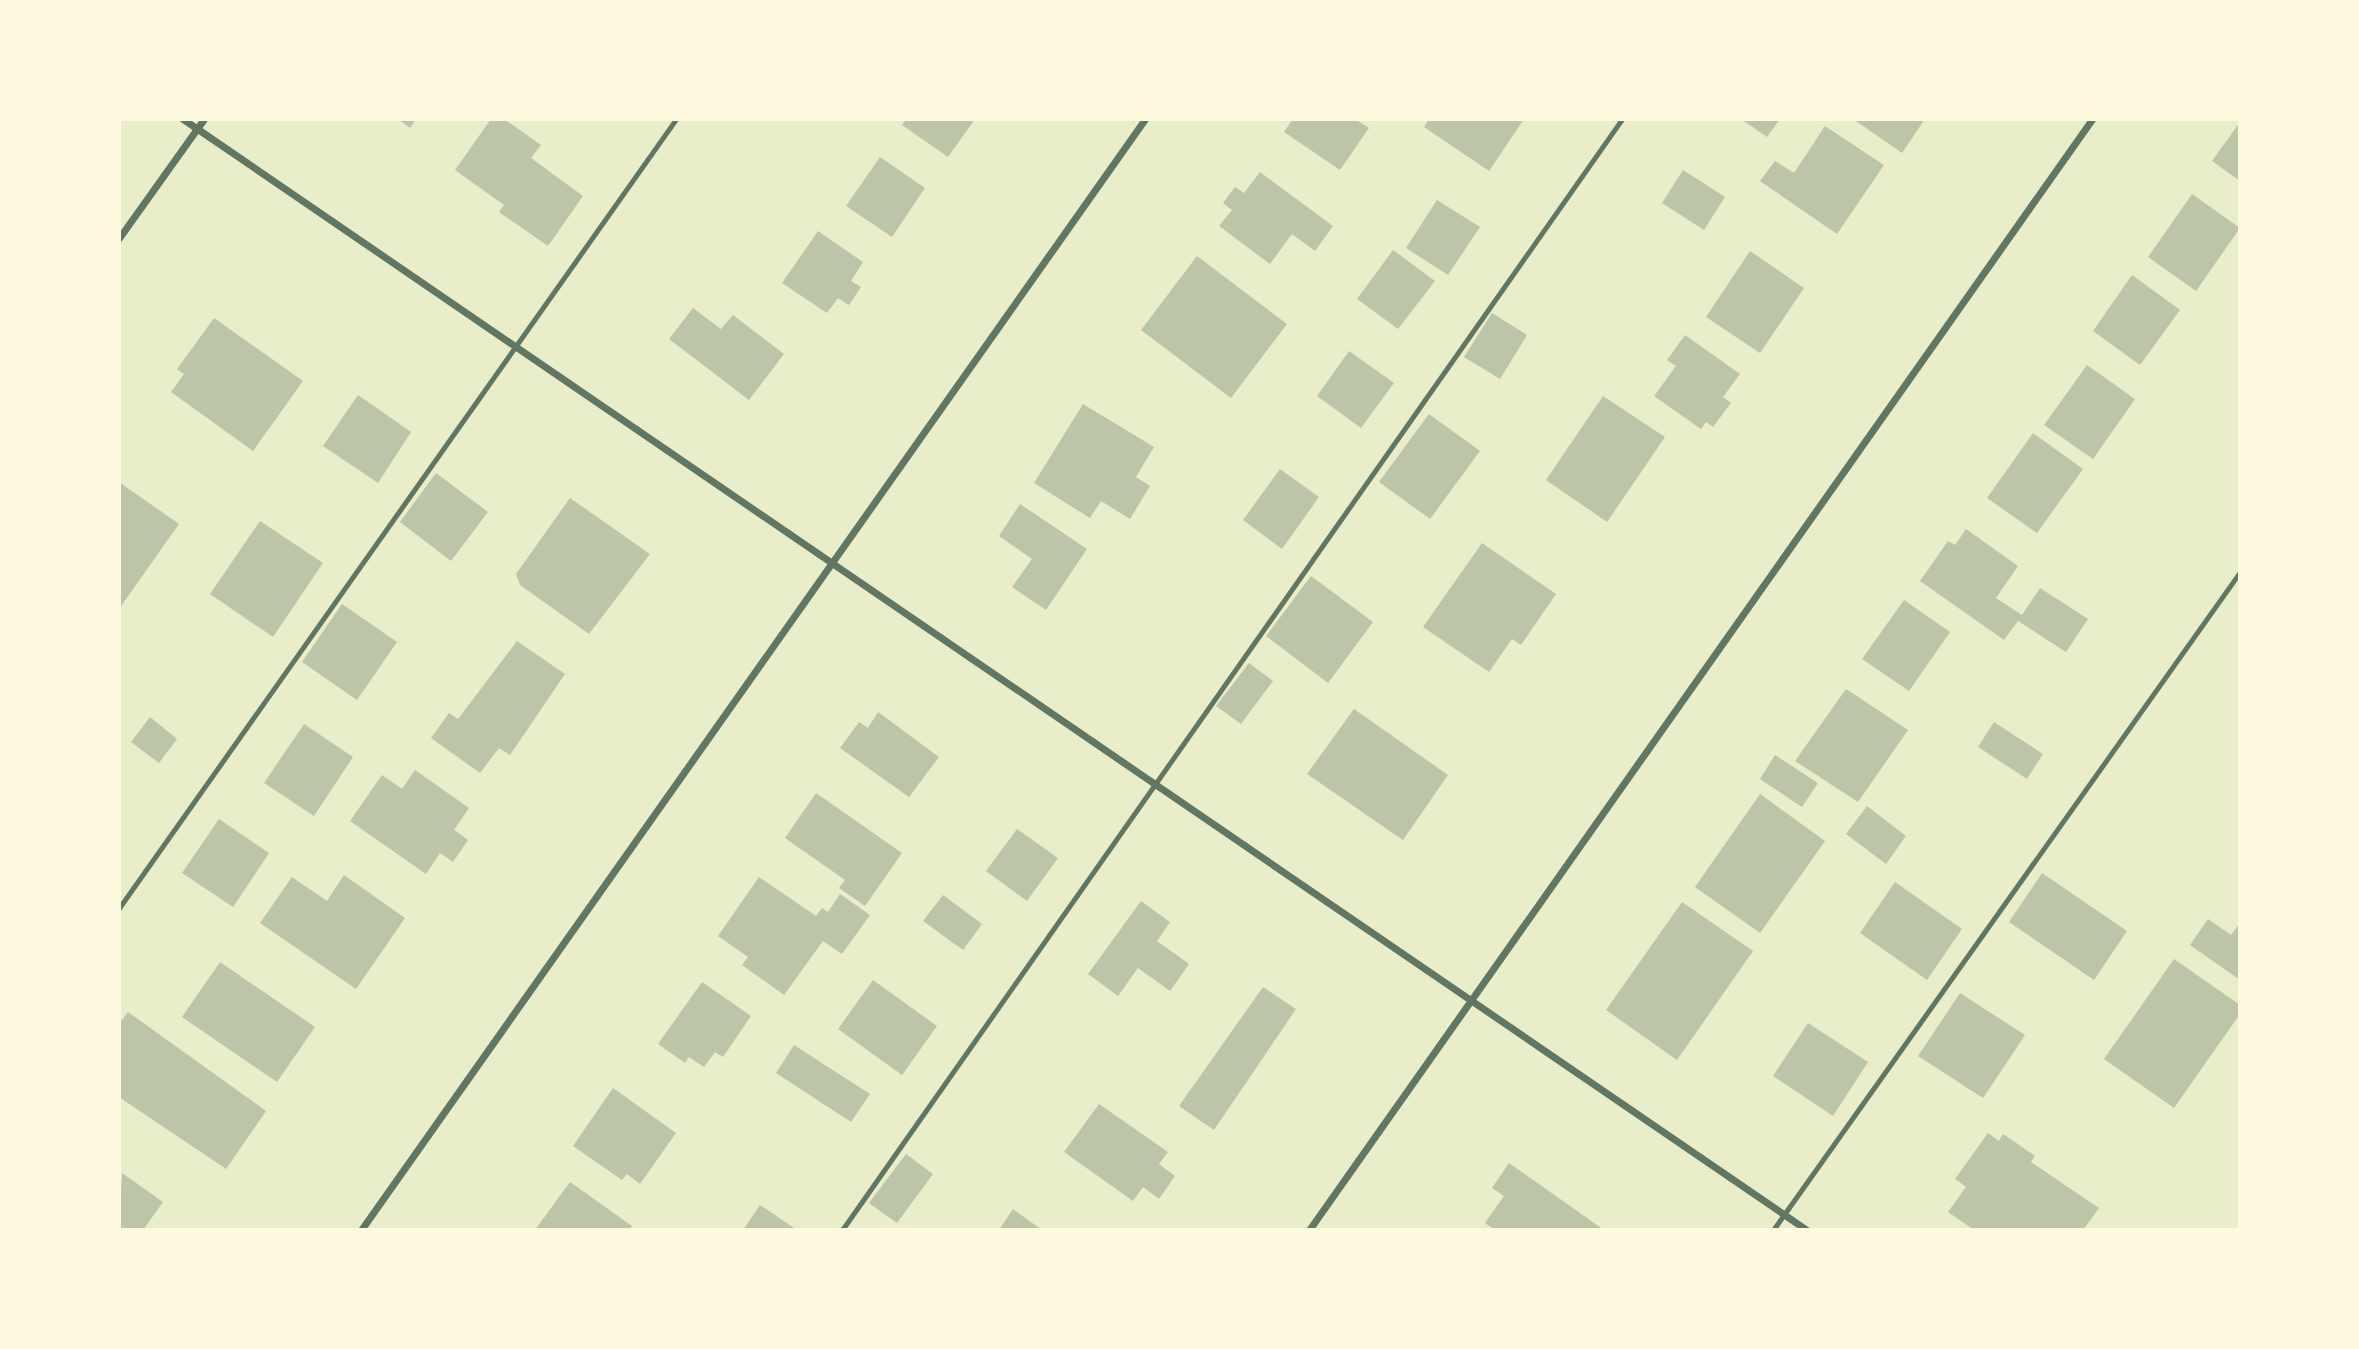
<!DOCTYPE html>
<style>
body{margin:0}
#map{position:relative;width:2359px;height:1349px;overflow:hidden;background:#e9edc9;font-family:"Public Sans",sans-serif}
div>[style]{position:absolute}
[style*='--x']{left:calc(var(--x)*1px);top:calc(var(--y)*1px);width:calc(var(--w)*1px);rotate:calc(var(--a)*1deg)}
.building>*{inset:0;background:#bcc5a7}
.service>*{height:5px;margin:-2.5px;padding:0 2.5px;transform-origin:2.5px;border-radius:2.5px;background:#617663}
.minor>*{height:7px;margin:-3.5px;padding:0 3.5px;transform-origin:3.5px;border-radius:3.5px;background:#617663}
span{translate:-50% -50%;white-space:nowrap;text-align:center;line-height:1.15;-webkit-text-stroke:5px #fefae0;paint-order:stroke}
.frame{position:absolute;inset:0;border:121px solid #fefae0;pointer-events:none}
</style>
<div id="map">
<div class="building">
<i style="clip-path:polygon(398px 119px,416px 119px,410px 128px)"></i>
<i style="clip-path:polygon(491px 119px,504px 119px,541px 145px,531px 158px,583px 196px,548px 246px,499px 212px,504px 205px,455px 170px)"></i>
<i style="clip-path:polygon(906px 119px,975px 119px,948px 157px,902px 125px)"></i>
<i style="clip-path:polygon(1293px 119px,1355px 119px,1369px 128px,1340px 170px,1284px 132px)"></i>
<i style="clip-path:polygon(1429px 119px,1524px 119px,1489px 171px,1424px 127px)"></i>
<i style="clip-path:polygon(1741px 119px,1780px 119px,1767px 137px)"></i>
<i style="clip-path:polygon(1853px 119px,1925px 119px,1902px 153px)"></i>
<i style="clip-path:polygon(2240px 122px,2240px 181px,2212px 161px)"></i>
<i style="clip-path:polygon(1825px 126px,1884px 165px,1837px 234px,1760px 181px,1775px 161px,1794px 173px)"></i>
<i style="clip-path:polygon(880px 157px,925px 188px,892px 237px,846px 206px)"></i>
<i style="clip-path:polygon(1683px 170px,1725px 197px,1704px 230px,1662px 203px)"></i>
<i style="clip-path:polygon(1260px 172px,1333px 226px,1315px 251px,1292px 234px,1270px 264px,1219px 226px,1232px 210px,1223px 203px,1235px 187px,1244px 193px)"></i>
<i style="clip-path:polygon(2192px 194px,2240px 228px,2196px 291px,2148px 257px)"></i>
<i style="clip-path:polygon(1437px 200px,1480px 227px,1448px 275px,1406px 248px)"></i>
<i style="clip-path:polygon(818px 231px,863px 262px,851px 281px,861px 287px,849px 305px,838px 298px,827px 313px,782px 283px)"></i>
<i style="clip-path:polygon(1393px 250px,1435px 281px,1398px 329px,1357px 299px)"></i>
<i style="clip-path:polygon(1750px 251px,1804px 288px,1760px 353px,1706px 317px)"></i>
<i style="clip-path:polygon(1197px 256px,1287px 324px,1231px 398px,1141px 330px)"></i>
<i style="clip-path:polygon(2132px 275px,2180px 310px,2140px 365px,2093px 331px)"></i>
<i style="clip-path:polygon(693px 308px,721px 329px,733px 315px,784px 354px,749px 400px,669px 339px)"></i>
<i style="clip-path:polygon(1492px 313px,1527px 335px,1500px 379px,1464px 357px)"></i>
<i style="clip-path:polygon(214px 318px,303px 381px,253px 451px,171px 392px,184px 374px,177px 369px)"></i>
<i style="clip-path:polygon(1685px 335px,1740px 374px,1723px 397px,1731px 403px,1713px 427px,1706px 422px,1701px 429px,1654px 396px,1676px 366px,1667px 360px)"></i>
<i style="clip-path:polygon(1349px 351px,1394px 383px,1361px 428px,1317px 396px)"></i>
<i style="clip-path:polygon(2087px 365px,2135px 399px,2093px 459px,2044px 425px)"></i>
<i style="clip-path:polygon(358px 395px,411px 432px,378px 483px,323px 446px)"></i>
<i style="clip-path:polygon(1603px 396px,1665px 437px,1607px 522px,1546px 480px)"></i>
<i style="clip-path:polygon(1083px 404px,1154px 447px,1136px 477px,1150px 486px,1130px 519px,1101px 501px,1090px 518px,1034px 483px)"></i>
<i style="clip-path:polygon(1429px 414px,1480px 451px,1430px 519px,1379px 482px)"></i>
<i style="clip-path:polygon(2033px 433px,2083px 469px,2037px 533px,1987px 498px)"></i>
<i style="clip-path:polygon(1280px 469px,1319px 497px,1282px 549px,1243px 520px)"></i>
<i style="clip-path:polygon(436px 473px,488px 512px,451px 561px,400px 522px)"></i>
<i style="clip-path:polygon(119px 482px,179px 524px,119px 609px)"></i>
<i style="clip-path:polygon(570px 498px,650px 554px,589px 634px,520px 585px,516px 574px)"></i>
<i style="clip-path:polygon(1020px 504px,1087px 549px,1046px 610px,1012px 587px,1032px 559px,999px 536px)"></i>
<i style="clip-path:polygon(260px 521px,323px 563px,273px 637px,210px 594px)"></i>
<i style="clip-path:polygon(1966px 529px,2018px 566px,1996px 598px,2022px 615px,2040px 588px,2088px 619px,2066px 652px,2018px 621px,2004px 640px,1920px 581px,1948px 541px,1955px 545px)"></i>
<i style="clip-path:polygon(1482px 543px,1556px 594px,1521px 645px,1512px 639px,1489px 672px,1423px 627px)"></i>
<i style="clip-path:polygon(1311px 576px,1373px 622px,1328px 683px,1266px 636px)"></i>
<i style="clip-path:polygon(1904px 600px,1950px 632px,1909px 691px,1862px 659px)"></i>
<i style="clip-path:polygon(342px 604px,397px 642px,357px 700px,302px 662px)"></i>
<i style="clip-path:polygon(517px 641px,565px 674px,510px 755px,499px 748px,480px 773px,431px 738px,449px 713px,458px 719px)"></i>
<i style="clip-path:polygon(1249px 663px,1273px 681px,1241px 724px,1216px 706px)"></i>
<i style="clip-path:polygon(1846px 689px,1908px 730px,1858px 802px,1795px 761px)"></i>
<i style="clip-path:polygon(1354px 709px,1448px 775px,1403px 840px,1307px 774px)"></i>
<i style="clip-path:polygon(878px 712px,939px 757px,909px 797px,840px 748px,859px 722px,868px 728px)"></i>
<i style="clip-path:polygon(150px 717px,177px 739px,159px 763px,131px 742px)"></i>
<i style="clip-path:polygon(1994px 722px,2043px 754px,2027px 779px,1978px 747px)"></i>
<i style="clip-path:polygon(304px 724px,353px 757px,314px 816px,264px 783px)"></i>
<i style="clip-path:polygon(1775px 755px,1818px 783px,1802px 807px,1760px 779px)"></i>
<i style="clip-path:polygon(415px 770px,469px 808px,454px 830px,468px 840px,453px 862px,440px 853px,426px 874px,350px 821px,382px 775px,402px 789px)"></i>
<i style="clip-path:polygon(816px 793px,902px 853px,865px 906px,839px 888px,845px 880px,785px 838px)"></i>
<i style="clip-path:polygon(1760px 794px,1825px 841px,1760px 933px,1695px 887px)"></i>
<i style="clip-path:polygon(1867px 806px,1906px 836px,1886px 864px,1846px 834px)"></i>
<i style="clip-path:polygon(219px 819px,269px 853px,233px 907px,182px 873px)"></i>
<i style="clip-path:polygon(1017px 829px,1058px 858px,1027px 901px,986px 871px)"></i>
<i style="clip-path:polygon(2042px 873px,2127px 931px,2094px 980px,2009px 922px)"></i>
<i style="clip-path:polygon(344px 875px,405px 918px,356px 989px,260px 923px,292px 877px,327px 901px)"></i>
<i style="clip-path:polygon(759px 877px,816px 916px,822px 908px,828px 912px,840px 894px,870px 915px,842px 954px,823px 941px,784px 995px,742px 965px,748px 957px,718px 936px)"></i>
<i style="clip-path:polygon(1895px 882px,1962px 929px,1927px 980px,1860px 933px)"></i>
<i style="clip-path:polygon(943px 895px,982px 924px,963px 950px,923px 921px)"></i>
<i style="clip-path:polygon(1141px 901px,1170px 922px,1157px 941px,1189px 964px,1170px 991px,1138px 968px,1118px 996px,1088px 974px)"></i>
<i style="clip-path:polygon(1682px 902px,1753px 951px,1677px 1060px,1606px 1010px)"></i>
<i style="clip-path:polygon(2208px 919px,2231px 935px,2240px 923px,2240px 980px,2190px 945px)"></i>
<i style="clip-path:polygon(2174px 959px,2240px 1005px,2240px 1014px,2174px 1108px,2104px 1059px)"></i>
<i style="clip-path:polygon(220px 962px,315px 1027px,277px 1082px,182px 1017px)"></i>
<i style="clip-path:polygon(873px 980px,937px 1026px,902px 1075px,838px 1029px)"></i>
<i style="clip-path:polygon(702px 982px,751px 1016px,723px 1057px,715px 1052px,704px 1067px,689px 1057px,685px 1063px,658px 1044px)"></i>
<i style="clip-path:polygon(1263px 987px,1296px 1009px,1214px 1130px,1179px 1106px)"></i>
<i style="clip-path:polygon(1960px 993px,2025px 1035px,1983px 1098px,1918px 1056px)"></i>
<i style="clip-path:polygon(128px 1012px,266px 1111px,226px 1169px,119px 1097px,119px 1018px,122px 1020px)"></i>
<i style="clip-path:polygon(1808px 1023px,1868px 1062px,1833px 1116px,1773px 1076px)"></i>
<i style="clip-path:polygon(794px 1045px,870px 1094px,851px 1122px,776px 1073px)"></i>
<i style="clip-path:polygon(613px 1088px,676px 1133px,640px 1184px,627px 1174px,622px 1180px,573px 1146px)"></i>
<i style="clip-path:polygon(1099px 1104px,1168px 1152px,1159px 1164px,1175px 1176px,1159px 1199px,1143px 1187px,1133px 1201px,1064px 1152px)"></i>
<i style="clip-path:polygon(1988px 1133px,1999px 1141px,2003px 1134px,2035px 1156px,2031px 1162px,2099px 1208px,2083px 1230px,1974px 1230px,1948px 1212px,1966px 1187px,1955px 1179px)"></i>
<i style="clip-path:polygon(906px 1154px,933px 1174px,897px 1223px,869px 1203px)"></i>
<i style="clip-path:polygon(1509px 1163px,1604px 1230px,1495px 1230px,1485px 1223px,1504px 1196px,1492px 1188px)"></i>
<i style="clip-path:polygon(122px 1173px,163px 1202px,143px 1230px,119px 1230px)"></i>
<i style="clip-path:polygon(570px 1182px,632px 1226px,629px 1230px,535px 1230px)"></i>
<i style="clip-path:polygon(760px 1205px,797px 1230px,743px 1230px)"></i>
<i style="clip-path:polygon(1013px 1209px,1042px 1230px,999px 1230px)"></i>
</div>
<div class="service">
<i style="--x:119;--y:908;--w:966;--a:-54.78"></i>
<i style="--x:842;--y:1230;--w:1357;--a:-54.93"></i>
<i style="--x:1773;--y:1230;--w:807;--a:-54.64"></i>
</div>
<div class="minor">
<i style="--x:183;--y:119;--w:1968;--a:34.38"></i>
<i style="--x:119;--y:238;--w:146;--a:-54.5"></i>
<i style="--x:361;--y:1230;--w:1360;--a:-54.79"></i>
<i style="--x:1309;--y:1230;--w:1359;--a:-54.82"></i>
</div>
<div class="frame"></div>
</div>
